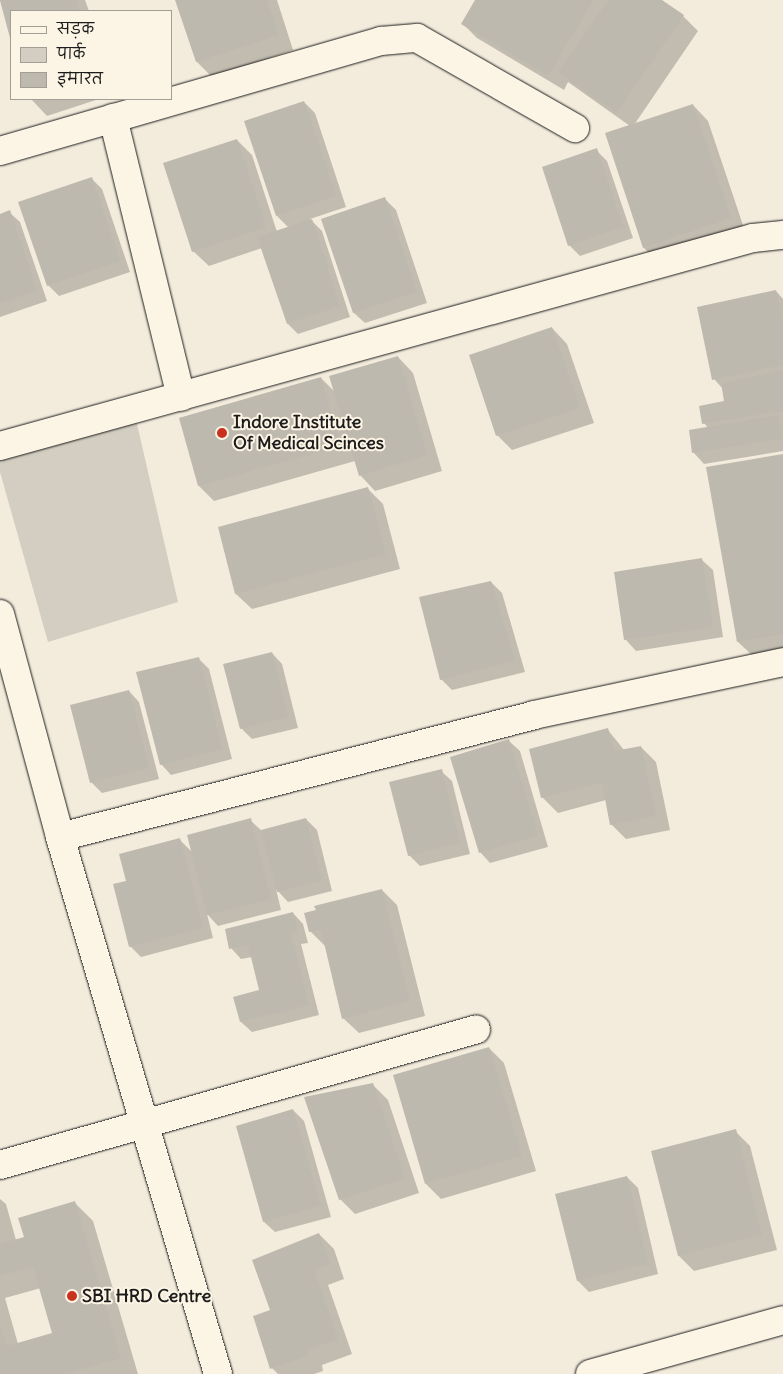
<!DOCTYPE html>
<meta charset="utf-8">
<style>
body{margin:0}
#map{position:relative;width:783px;height:1374px;overflow:hidden;background:#f3ecdd;font-family:Delius,"Playpen Sans Deva",sans-serif}
div>[style]{position:absolute}
[style*='--x']{left:calc(var(--x)*1px);top:calc(var(--y)*1px);width:calc(var(--w)*1px);rotate:calc(var(--a)*1deg)}
.green>*{inset:0;background:#d3cec1}
.shadow>*{inset:0;background:#0003}
.building>*{inset:0;background:#beb9ae}
.roads{filter:drop-shadow(0 0 1px #1c1c1c) drop-shadow(0 0 1px #1c1c1c)}
.minor>*{height:28px;margin:-14px;padding:0 14px;transform-origin:14px;border-radius:14px;background:#fcf5e5}
.major>*{height:28px;margin:-14px;padding:0 14px;transform-origin:14px;border-radius:14px;background:#fcf5e5}
.dots>*{width:14px;height:14px;translate:-50% -50%;box-sizing:border-box;border:2px solid #fcf5e5;border-radius:50%}
span{translate:-50% -50%;white-space:nowrap;text-align:center;line-height:1.15;-webkit-text-stroke:4px #fcf5e5;paint-order:stroke}
.poi-label{font-size:18px;color:#1c1c1c;font-weight:700}
.left{translate:0 -50%;text-align:left}
.legend{position:absolute;left:10px;top:10px;width:162px;height:90px;box-sizing:border-box;background:#fcf5e5;border:1px solid #a29e95;margin:0;padding:6px 9px;list-style:none;font-size:15px;color:#1c1c1c}
.legend li{display:flex;align-items:center;gap:10px;height:25px}
.legend b{width:25px;border:1px solid #a29e95}
</style>
<div id="map">
<div class="green">
<i style="clip-path:polygon(134px 411px,178px 602px,48px 642px,0 472px,0 446px)"></i>
</div>
<div class="shadow">
<i style="clip-path:polygon(0 0,85px 0,89px 11px,11px 11px,11px 39px)"></i>
<i style="clip-path:polygon(176px 0,277px 0,293px 50px,212px 77px,197px 62px)"></i>
<i style="clip-path:polygon(476px 0,659px 0,683px 16px,698px 31px,634px 125px,693px 105px,708px 121px,746px 234px,659px 263px,644px 248px,630px 126px,568px 82px,564px 90px,477px 38px,462px 23px)"></i>
<i style="clip-path:polygon(31px 99px,99px 99px,47px 116px)"></i>
<i style="clip-path:polygon(304px 102px,315px 113px,346px 207px,310px 219px,322px 231px,350px 317px,298px 334px,288px 324px,262px 248px,209px 266px,193px 251px,237px 140px,252px 155px,277px 232px,289px 228px,277px 216px)"></i>
<i style="clip-path:polygon(596px 150px,607px 161px,633px 238px,580px 256px,569px 245px)"></i>
<i style="clip-path:polygon(91px 178px,102px 189px,130px 272px,59px 296px,48px 285px)"></i>
<i style="clip-path:polygon(385px 199px,396px 210px,427px 303px,365px 323px,354px 313px,323px 219px)"></i>
<i style="clip-path:polygon(9px 212px,20px 222px,47px 301px,0 317px,0 215px)"></i>
<i style="clip-path:polygon(776px 291px,783px 299px,783px 451px,704px 464px,694px 453px,690px 431px,708px 428px,704px 423px,726px 402px,723px 389px,714px 379px)"></i>
<i style="clip-path:polygon(552px 328px,567px 344px,594px 423px,512px 450px,497px 435px)"></i>
<i style="clip-path:polygon(398px 357px,413px 373px,442px 471px,375px 491px,360px 475px,355px 461px,214px 501px,199px 486px,180px 418px,321px 378px,336px 393px)"></i>
<i style="clip-path:polygon(783px 455px,783px 651px,754px 657px,738px 642px)"></i>
<i style="clip-path:polygon(368px 489px,383px 504px,400px 569px,252px 609px,236px 594px,219px 528px)"></i>
<i style="clip-path:polygon(702px 560px,713px 570px,723px 637px,636px 651px,626px 640px,615px 573px)"></i>
<i style="clip-path:polygon(491px 582px,502px 593px,525px 672px,452px 690px,441px 679px)"></i>
<i style="clip-path:polygon(272px 653px,282px 664px,298px 728px,252px 739px,241px 728px)"></i>
<i style="clip-path:polygon(198px 658px,209px 669px,232px 759px,171px 775px,161px 764px)"></i>
<i style="clip-path:polygon(129px 691px,139px 702px,159px 779px,102px 793px,91px 782px)"></i>
<i style="clip-path:polygon(608px 730px,624px 750px,641px 747px,656px 762px,670px 830px,626px 839px,611px 824px,606px 800px,558px 813px,542px 797px)"></i>
<i style="clip-path:polygon(509px 741px,520px 751px,548px 847px,490px 863px,480px 852px)"></i>
<i style="clip-path:polygon(441px 771px,452px 781px,470px 854px,420px 866px,409px 855px)"></i>
<i style="clip-path:polygon(306px 819px,317px 830px,332px 891px,288px 902px,276px 889px,281px 910px,218px 926px,207px 914px,213px 938px,141px 957px,130px 946px,127px 882px,180px 840px,192px 852px,250px 820px,262px 831px)"></i>
<i style="clip-path:polygon(382px 890px,397px 905px,425px 1016px,359px 1033px,343px 1018px,326px 947px,310px 931px)"></i>
<i style="clip-path:polygon(293px 913px,303px 924px,308px 943px,301px 944px,319px 1015px,252px 1032px,241px 1022px,261px 991px,252px 957px,241px 959px,231px 948px)"></i>
<i style="clip-path:polygon(489px 1048px,504px 1063px,536px 1171px,441px 1199px,426px 1184px)"></i>
<i style="clip-path:polygon(373px 1085px,388px 1100px,419px 1193px,355px 1214px,340px 1199px)"></i>
<i style="clip-path:polygon(293px 1110px,304px 1121px,331px 1217px,275px 1232px,264px 1222px,238px 1126px)"></i>
<i style="clip-path:polygon(735px 1131px,750px 1146px,777px 1250px,694px 1271px,679px 1256px,653px 1152px)"></i>
<i style="clip-path:polygon(627px 1177px,638px 1188px,658px 1274px,589px 1292px,578px 1281px,557px 1194px)"></i>
<i style="clip-path:polygon(evenodd,0 1199px,6px 1204px,16px 1240px,25px 1238px,75px 1203px,93px 1221px,138px 1374px,0 1374px,0 1199px,41px 1288px,54px 1334px,18px 1344px,5px 1298px,41px 1288px)"></i>
<i style="clip-path:polygon(319px 1234px,334px 1249px,344px 1279px,328px 1285px,352px 1354px,322px 1365px,323px 1371px,314px 1374px,278px 1374px,272px 1368px,271px 1311px)"></i>
</div>
<div class="building">
<i style="clip-path:polygon(0 0,76px 0,79px 11px,11px 11px,11px 42px)"></i>
<i style="clip-path:polygon(175px 0,267px 0,279px 35px,196px 62px)"></i>
<i style="clip-path:polygon(475px 0,594px 0,548px 76px,461px 24px)"></i>
<i style="clip-path:polygon(608px 0,662px 0,684px 15px,617px 113px,558px 73px)"></i>
<i style="clip-path:polygon(304px 101px,336px 196px,276px 216px,244px 121px)"></i>
<i style="clip-path:polygon(693px 104px,731px 218px,643px 248px,605px 133px)"></i>
<i style="clip-path:polygon(237px 139px,266px 227px,192px 252px,163px 163px)"></i>
<i style="clip-path:polygon(597px 148px,623px 227px,568px 246px,542px 167px)"></i>
<i style="clip-path:polygon(92px 177px,120px 261px,47px 286px,18px 202px)"></i>
<i style="clip-path:polygon(385px 197px,417px 292px,353px 313px,321px 219px)"></i>
<i style="clip-path:polygon(10px 210px,37px 291px,0 303px,0 214px)"></i>
<i style="clip-path:polygon(312px 219px,340px 306px,287px 324px,257px 237px)"></i>
<i style="clip-path:polygon(776px 290px,783px 323px,783px 365px,712px 380px,697px 307px)"></i>
<i style="clip-path:polygon(552px 327px,580px 408px,496px 436px,469px 355px)"></i>
<i style="clip-path:polygon(398px 356px,427px 455px,359px 476px,329px 376px)"></i>
<i style="clip-path:polygon(783px 370px,783px 411px,702px 424px,699px 406px,724px 401px,721px 383px)"></i>
<i style="clip-path:polygon(321px 377px,341px 446px,198px 486px,179px 418px)"></i>
<i style="clip-path:polygon(778px 415px,782px 439px,692px 453px,689px 430px)"></i>
<i style="clip-path:polygon(783px 454px,783px 634px,737px 642px,706px 467px)"></i>
<i style="clip-path:polygon(368px 487px,386px 554px,235px 594px,218px 527px)"></i>
<i style="clip-path:polygon(702px 558px,713px 627px,624px 640px,614px 572px)"></i>
<i style="clip-path:polygon(491px 581px,515px 661px,440px 680px,419px 597px)"></i>
<i style="clip-path:polygon(272px 652px,288px 717px,240px 729px,223px 664px)"></i>
<i style="clip-path:polygon(199px 657px,222px 749px,160px 765px,136px 672px)"></i>
<i style="clip-path:polygon(129px 690px,149px 768px,90px 783px,70px 705px)"></i>
<i style="clip-path:polygon(608px 728px,614px 751px,641px 746px,656px 816px,610px 825px,602px 783px,541px 798px,529px 749px)"></i>
<i style="clip-path:polygon(509px 739px,538px 836px,479px 853px,450px 757px)"></i>
<i style="clip-path:polygon(442px 769px,460px 843px,408px 856px,389px 782px)"></i>
<i style="clip-path:polygon(251px 818px,271px 899px,207px 915px,187px 835px)"></i>
<i style="clip-path:polygon(306px 818px,322px 881px,277px 892px,261px 830px)"></i>
<i style="clip-path:polygon(180px 838px,203px 928px,129px 947px,113px 884px,126px 881px,119px 854px)"></i>
<i style="clip-path:polygon(382px 889px,410px 1001px,342px 1019px,321px 930px,309px 932px,304px 913px,316px 910px,314px 906px)"></i>
<i style="clip-path:polygon(293px 912px,298px 932px,291px 934px,309px 1005px,240px 1022px,233px 997px,259px 990px,248px 945px,229px 949px,225px 929px)"></i>
<i style="clip-path:polygon(489px 1047px,522px 1156px,425px 1184px,393px 1075px)"></i>
<i style="clip-path:polygon(373px 1083px,405px 1178px,339px 1200px,304px 1097px)"></i>
<i style="clip-path:polygon(293px 1109px,321px 1206px,263px 1222px,236px 1126px)"></i>
<i style="clip-path:polygon(736px 1129px,762px 1235px,678px 1256px,651px 1151px)"></i>
<i style="clip-path:polygon(627px 1176px,648px 1264px,577px 1281px,555px 1194px)"></i>
<i style="clip-path:polygon(75px 1201px,121px 1358px,66px 1374px,0 1374px,0 1325px,7px 1346px,52px 1333px,33px 1267px,0 1276px,0 1244px,24px 1237px,18px 1218px)"></i>
<i style="clip-path:polygon(319px 1233px,330px 1264px,314px 1270px,338px 1339px,308px 1350px,309px 1356px,270px 1369px,253px 1316px,270px 1310px,252px 1260px)"></i>
</div>
<div class="roads">
<div class="minor">
<i style="--x:113;--y:118;--w:287;--a:76.3"></i>
<i style="--x:0;--y:151;--w:397;--a:-16.1"></i>
<i style="--x:381;--y:41;--w:36;--a:-5"></i>
<i style="--x:417;--y:38;--w:182;--a:29.7"></i>
<i style="--x:0;--y:446;--w:781;--a:-15.44"></i>
<i style="--x:753;--y:238;--w:30;--a:-6"></i>
<i style="--x:0;--y:614;--w:231;--a:74.9"></i>
<i style="--x:60;--y:837;--w:560;--a:73.6"></i>
<i style="--x:60;--y:837;--w:489;--a:-14.4"></i>
<i style="--x:534;--y:715;--w:255;--a:-12"></i>
<i style="--x:0;--y:1165;--w:495;--a:-15.9"></i>
</div>
<div class="major">
<i style="--x:590;--y:1374;--w:200;--a:-15.6"></i>
</div>
</div>
<div class="dots">
<i style="left:222px;top:433px;background:#c8321e"></i>
<i style="left:72px;top:1296px;background:#c8321e"></i>
</div>
<div class="poi-label">
<span class="left" style="left:233px;top:433px">Indore Institute<br>Of Medical Scinces</span>
<span class="left" style="left:82px;top:1296px">SBI HRD Centre</span>
</div>
<ul class="legend">
<li><b style="height:6px;background:#fcf5e5"></b>सड़क</li>
<li><b style="height:14px;background:#d3cec1"></b>पार्क</li>
<li><b style="height:14px;background:#beb9ae"></b>इमारत</li>
</ul>
</div>
